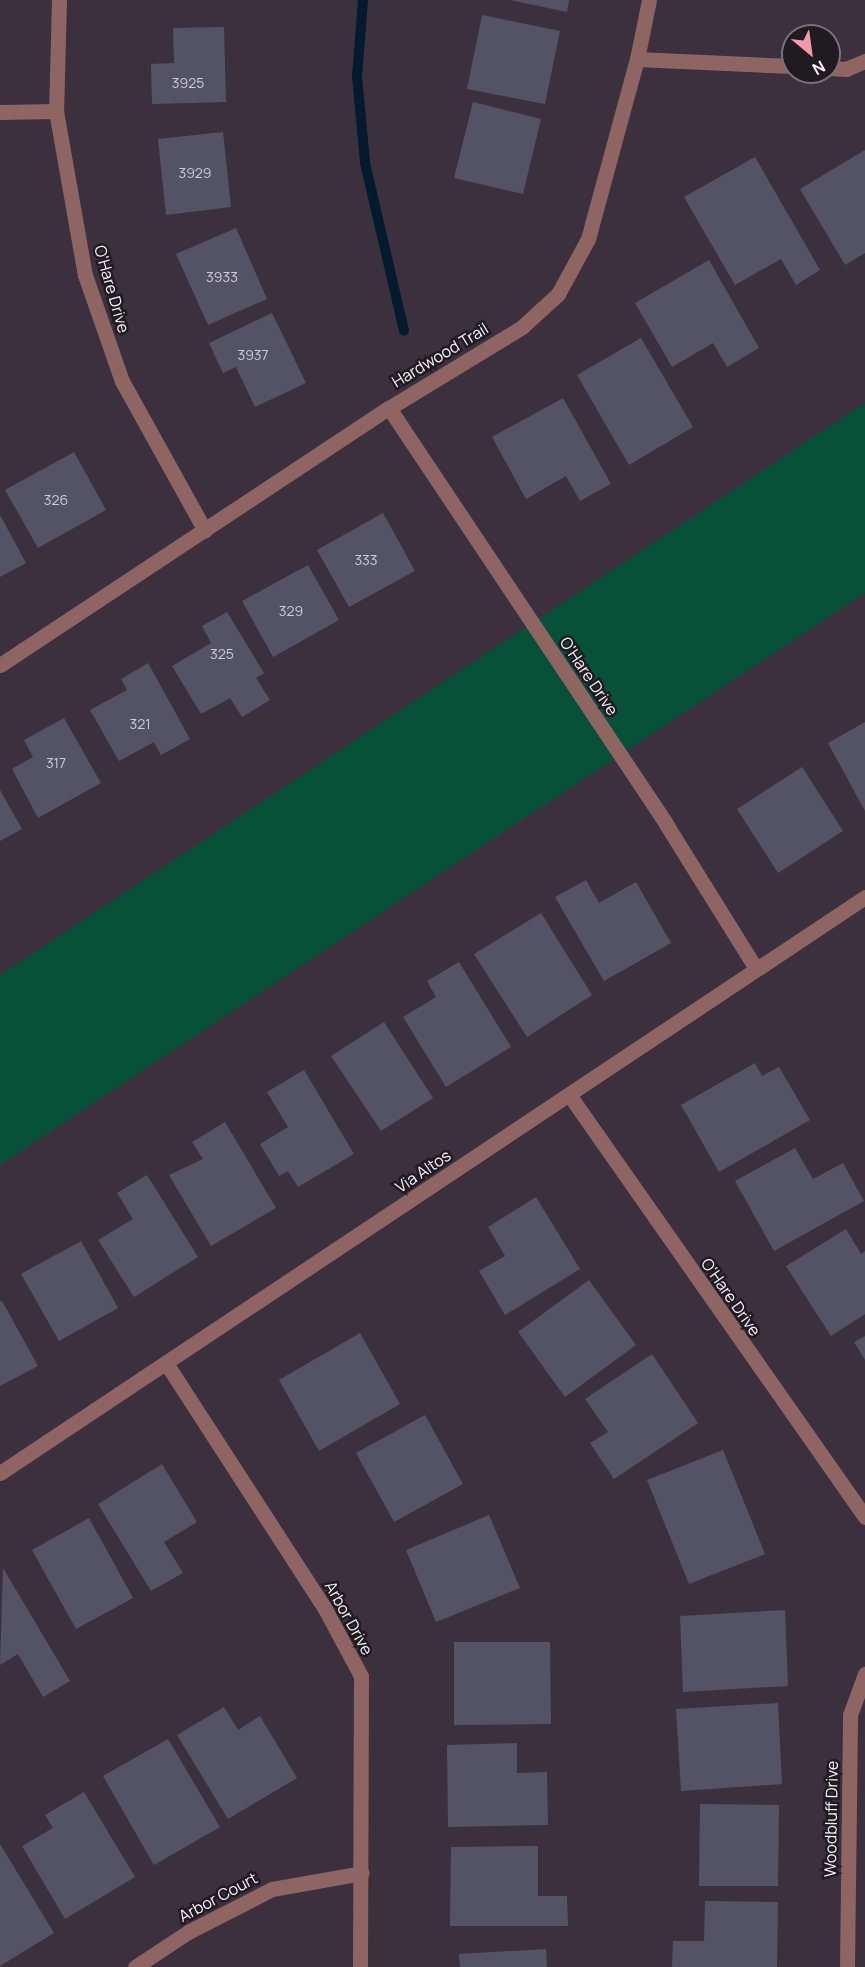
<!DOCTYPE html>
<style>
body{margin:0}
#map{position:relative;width:865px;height:1967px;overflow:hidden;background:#3c303f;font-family:Manrope,sans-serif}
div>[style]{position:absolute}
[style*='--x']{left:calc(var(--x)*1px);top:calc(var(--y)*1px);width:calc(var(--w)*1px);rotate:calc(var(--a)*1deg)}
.green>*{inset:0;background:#075139}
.stream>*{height:10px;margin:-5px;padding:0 5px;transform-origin:5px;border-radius:5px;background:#041b2e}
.building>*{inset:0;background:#545366}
.street>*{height:15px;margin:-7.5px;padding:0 7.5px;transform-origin:7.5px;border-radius:7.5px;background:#8f6563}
span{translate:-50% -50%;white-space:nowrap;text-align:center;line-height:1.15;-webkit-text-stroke:5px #201b21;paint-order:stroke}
.number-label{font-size:14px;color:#d0cad6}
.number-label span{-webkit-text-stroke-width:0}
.street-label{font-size:16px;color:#f9f2fb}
.north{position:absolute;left:781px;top:24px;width:60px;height:60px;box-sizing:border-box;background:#201b21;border:2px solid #777178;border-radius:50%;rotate:151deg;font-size:16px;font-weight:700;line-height:24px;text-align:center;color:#f9f2fb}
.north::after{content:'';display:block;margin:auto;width:21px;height:27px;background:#f39aa9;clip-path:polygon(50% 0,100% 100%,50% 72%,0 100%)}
</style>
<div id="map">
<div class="green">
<i style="clip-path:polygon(865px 403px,865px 593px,0 1165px,0 975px)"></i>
</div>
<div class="stream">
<i style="--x:363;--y:0;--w:76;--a:94.5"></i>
<i style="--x:357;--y:76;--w:87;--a:84.7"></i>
<i style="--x:365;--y:163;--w:172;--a:76.9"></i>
</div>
<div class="building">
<i style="clip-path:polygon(510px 0,569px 0,567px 12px)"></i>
<i style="clip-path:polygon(482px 15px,560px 31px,545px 104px,467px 89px)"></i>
<i style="clip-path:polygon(224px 27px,226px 102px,152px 104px,151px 64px,174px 63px,173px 28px)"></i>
<i style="clip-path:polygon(473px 102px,541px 119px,523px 194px,454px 178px)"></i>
<i style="clip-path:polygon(223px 132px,231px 207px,166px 215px,158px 139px)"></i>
<i style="clip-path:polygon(865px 150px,865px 253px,845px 265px,800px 189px)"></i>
<i style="clip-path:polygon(755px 157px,820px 270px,796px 285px,781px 259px,735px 285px,684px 197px)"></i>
<i style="clip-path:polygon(236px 228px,267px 299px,208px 325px,176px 254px)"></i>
<i style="clip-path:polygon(709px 260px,759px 348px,727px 367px,713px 343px,672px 367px,635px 303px)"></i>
<i style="clip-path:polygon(272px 313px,306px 383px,255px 407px,236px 367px,223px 373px,209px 343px)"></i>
<i style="clip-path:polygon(641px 338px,693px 427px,629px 465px,577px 375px)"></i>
<i style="clip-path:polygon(563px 398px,611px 484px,580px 501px,566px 476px,526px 499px,492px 437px)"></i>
<i style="clip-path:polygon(74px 452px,106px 510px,38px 548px,5px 490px)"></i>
<i style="clip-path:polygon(383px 513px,415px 571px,349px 607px,317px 550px)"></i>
<i style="clip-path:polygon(0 515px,26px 563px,0 577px)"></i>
<i style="clip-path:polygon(308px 565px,339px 620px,273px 657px,242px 601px)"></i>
<i style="clip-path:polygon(227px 612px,264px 673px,256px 678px,270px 700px,242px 717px,230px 698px,201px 714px,172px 666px,211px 643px,202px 626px)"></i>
<i style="clip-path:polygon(148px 663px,190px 739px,161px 755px,154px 742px,119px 761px,90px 710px,127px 690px,121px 679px)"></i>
<i style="clip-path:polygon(64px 718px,101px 783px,38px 818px,12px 769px,33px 757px,24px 740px)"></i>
<i style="clip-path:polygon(865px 722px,865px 811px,828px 743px)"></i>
<i style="clip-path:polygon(802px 767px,843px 831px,778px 873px,737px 809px)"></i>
<i style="clip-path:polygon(0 790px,22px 829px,0 841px)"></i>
<i style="clip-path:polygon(586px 880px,599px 903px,636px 882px,671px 943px,604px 981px,555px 897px)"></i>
<i style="clip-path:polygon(541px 913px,592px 995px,527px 1037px,474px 954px)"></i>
<i style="clip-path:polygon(459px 962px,511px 1047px,446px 1087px,403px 1017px,436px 997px,427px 981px)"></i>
<i style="clip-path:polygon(384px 1022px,433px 1098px,381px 1131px,331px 1056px)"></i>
<i style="clip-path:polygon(755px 1063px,762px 1076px,779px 1067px,810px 1120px,719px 1172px,681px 1105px)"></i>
<i style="clip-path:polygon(304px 1070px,354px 1154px,298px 1187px,288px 1171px,279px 1176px,260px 1144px,288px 1127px,267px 1092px)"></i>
<i style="clip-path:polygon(225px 1122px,276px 1208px,211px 1246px,169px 1175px,203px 1159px,192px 1142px)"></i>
<i style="clip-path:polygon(795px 1148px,813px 1179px,843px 1163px,864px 1201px,774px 1251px,735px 1181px)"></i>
<i style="clip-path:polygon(147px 1175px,198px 1257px,134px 1297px,98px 1240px,133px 1219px,117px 1193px)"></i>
<i style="clip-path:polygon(536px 1197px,580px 1269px,505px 1315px,479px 1271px,505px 1256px,488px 1227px)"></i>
<i style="clip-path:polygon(846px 1229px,861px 1254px,865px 1251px,865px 1314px,831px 1336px,786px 1266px)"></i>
<i style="clip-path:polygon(81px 1241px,118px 1308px,59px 1341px,21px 1274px)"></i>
<i style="clip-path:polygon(589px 1280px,636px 1345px,565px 1397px,518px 1332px)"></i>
<i style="clip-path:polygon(2px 1301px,38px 1366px,0 1386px,0 1302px)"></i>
<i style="clip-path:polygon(360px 1333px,400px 1404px,319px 1451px,279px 1380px)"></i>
<i style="clip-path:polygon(865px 1336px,865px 1360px,854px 1342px)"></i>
<i style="clip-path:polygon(652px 1354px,698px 1423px,614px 1479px,590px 1443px,608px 1432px,585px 1399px)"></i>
<i style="clip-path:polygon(425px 1415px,463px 1484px,394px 1522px,356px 1453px)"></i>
<i style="clip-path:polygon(723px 1450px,765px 1554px,689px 1584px,647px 1480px)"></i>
<i style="clip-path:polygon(162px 1464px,197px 1522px,164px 1542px,183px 1573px,151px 1591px,98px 1504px)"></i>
<i style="clip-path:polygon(489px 1515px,520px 1588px,436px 1622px,406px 1550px)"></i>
<i style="clip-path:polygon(89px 1518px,133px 1598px,76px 1629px,32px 1550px)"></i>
<i style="clip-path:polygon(3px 1568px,70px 1681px,43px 1697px,18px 1654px,0 1665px)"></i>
<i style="clip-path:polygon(785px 1610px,788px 1686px,683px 1692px,680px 1616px)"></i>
<i style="clip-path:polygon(454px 1642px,550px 1642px,551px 1724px,454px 1725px)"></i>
<i style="clip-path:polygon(778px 1703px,782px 1784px,681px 1791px,676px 1709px)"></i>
<i style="clip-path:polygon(224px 1707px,238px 1730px,260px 1716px,297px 1778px,228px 1819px,177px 1735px)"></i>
<i style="clip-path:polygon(168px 1739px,220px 1827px,154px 1865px,103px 1776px)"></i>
<i style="clip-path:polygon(517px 1743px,517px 1773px,547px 1772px,548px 1825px,448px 1827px,447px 1745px)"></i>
<i style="clip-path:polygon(84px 1792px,135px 1877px,65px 1919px,22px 1846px,53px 1828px,45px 1815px)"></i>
<i style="clip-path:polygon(700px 1804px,779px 1805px,778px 1886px,699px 1886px)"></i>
<i style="clip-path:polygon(0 1844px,54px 1933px,0 1966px)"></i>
<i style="clip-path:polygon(538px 1846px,538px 1896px,567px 1896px,568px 1926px,450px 1926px,451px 1847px)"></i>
<i style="clip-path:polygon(705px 1901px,778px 1902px,777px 1967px,672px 1967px,673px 1941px,704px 1941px)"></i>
<i style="clip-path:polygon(546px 1949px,547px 1967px,460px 1967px,459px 1954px)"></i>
</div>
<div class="street">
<i style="--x:59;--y:0;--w:111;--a:91.5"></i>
<i style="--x:56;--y:111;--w:167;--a:80"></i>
<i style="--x:85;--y:275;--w:112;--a:70.8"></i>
<i style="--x:122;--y:381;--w:171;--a:61"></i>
<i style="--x:637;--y:59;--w:156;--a:2.6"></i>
<i style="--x:829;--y:68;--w:17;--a:3"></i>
<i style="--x:846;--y:69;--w:21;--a:-23"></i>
<i style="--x:0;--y:112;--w:56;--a:-1"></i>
<i style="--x:389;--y:408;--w:500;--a:56.3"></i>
<i style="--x:666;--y:824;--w:168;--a:58.1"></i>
<i style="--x:0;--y:665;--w:466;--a:-33.5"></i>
<i style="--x:389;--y:408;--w:156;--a:-31.3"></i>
<i style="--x:522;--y:327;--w:49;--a:-42.5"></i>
<i style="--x:558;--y:294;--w:63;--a:-61.4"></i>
<i style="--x:588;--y:239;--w:187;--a:-74.8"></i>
<i style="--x:637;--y:59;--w:60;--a:-78.5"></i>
<i style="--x:570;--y:1096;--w:514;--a:54.98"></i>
<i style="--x:166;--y:1363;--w:291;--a:57.1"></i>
<i style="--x:324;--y:1607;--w:78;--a:61.8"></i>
<i style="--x:361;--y:1676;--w:291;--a:90.2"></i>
<i style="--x:0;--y:1473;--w:1039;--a:-33.66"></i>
<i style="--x:135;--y:1967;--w:64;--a:-33.4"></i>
<i style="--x:188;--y:1932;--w:94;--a:-27.1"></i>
<i style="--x:272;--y:1889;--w:91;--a:-10.1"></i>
<i style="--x:847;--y:1967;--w:252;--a:-89.3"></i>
<i style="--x:850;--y:1715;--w:44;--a:-69.9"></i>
</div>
<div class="number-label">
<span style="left:188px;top:83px">3925</span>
<span style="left:195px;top:173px">3929</span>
<span style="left:222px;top:277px">3933</span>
<span style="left:253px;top:355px">3937</span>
<span style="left:56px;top:500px">326</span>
<span style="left:366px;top:560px">333</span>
<span style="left:291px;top:611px">329</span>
<span style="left:222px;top:654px">325</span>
<span style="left:140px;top:724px">321</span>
<span style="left:56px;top:763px">317</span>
</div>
<div class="street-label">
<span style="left:112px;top:289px;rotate:74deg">O'Hare Drive</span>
<span style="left:440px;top:355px;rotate:-31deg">Hardwood Trail</span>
<span style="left:589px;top:676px;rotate:56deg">O'Hare Drive</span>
<span style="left:423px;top:1171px;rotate:-34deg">Via Altos</span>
<span style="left:731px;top:1297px;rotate:55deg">O'Hare Drive</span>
<span style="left:349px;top:1618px;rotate:61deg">Arbor Drive</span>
<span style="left:831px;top:1819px;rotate:-89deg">Woodbluff Drive</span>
<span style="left:218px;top:1897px;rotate:-28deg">Arbor Court</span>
</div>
<div class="north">N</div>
</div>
